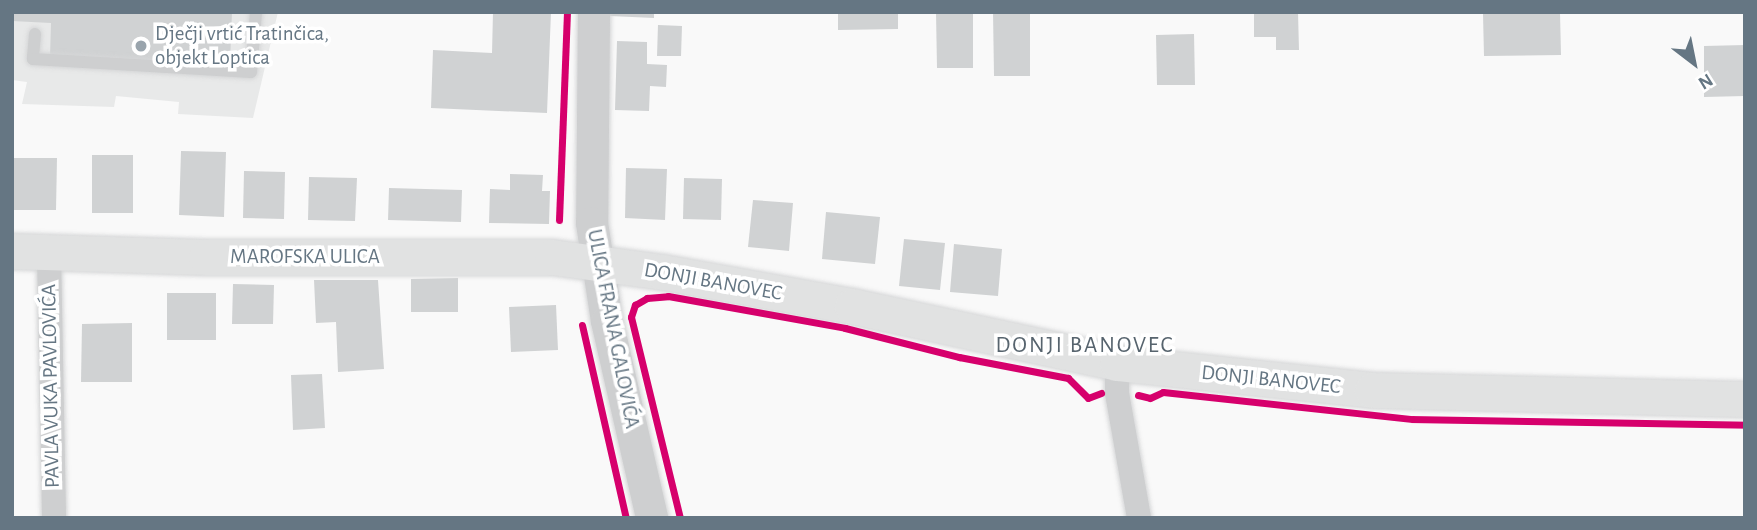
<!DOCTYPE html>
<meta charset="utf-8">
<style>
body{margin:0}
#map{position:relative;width:1757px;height:530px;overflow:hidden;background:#f9f9f9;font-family:"Alegreya Sans",sans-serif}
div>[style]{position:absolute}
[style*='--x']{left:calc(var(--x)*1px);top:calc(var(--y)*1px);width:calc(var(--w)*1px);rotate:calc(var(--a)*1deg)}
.built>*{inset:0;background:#e8e9e9}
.building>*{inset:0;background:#d0d2d3}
.roads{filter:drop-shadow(0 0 2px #d5d6d7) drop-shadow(0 0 2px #d5d6d7)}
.service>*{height:12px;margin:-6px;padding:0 6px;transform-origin:6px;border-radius:6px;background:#cecfd0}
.minor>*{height:24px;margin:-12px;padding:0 12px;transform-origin:12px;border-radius:12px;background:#cecfd0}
.tertiary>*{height:32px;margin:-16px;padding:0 16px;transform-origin:16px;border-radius:16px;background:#cecfd0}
.secondary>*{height:35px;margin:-17.5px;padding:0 17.5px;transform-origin:17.5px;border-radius:17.5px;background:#e1e2e2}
.cycleway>*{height:7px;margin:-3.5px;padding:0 3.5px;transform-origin:3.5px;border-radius:3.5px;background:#d6006c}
.dots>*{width:19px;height:19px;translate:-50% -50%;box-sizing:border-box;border:4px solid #fff;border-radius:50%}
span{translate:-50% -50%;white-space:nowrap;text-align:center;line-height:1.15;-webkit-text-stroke:7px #fff;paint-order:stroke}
.poi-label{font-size:21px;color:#657683}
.left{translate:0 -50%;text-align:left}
.street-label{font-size:21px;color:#657683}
.neighbourhood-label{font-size:23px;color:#57646e;letter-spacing:2px}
.frame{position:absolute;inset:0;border:14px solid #657683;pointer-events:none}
.north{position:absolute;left:1659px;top:28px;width:70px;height:70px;-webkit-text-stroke:5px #fff;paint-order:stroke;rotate:148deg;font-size:19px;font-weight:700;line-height:28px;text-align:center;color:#657683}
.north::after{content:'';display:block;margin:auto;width:24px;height:32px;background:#657683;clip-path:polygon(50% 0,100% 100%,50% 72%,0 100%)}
</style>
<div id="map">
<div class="built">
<i style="clip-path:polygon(12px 12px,278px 12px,253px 118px,178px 114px,179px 102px,116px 96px,114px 107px,22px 104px,27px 82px,12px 80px)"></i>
</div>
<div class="building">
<i style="clip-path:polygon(12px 12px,232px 12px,230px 63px,50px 57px,51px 23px,12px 21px)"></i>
<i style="clip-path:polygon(493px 12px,551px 12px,547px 113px,431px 108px,433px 50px,492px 53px)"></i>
<i style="clip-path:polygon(610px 12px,654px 12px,654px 18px,610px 16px)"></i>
<i style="clip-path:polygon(838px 12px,898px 12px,898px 29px,838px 30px)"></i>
<i style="clip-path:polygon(936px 12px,973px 12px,973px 68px,937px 68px)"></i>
<i style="clip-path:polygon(993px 12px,1030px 12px,1030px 76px,994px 76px)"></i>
<i style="clip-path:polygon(1254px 12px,1298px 12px,1299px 50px,1276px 50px,1276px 37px,1254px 37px)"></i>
<i style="clip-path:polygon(1560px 13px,1561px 55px,1484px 56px,1483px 14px)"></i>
<i style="clip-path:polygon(658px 25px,682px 26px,681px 56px,657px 56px)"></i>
<i style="clip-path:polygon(1194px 34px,1195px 85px,1157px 85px,1156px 35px)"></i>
<i style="clip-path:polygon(617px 41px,647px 42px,647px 64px,667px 65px,666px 87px,650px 86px,649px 111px,615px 110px)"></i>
<i style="clip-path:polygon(1745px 45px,1745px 96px,1704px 97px,1704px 46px)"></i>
<i style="clip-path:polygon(181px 151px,226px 152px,224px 217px,179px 215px)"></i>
<i style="clip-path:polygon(92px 155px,133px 155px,133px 213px,92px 213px)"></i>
<i style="clip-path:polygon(14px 158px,57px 158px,56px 210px,14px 210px)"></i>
<i style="clip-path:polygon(626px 168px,667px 169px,665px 220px,625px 218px)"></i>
<i style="clip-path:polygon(244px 171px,285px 172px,284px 219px,243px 218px)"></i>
<i style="clip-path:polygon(510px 174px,543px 175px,542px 191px,550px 191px,549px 224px,489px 223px,490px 189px,510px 190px)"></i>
<i style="clip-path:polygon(309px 177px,357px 178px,355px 221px,308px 220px)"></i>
<i style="clip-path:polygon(684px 178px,722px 179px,721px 220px,683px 219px)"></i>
<i style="clip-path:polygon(389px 188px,462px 190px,461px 222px,388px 220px)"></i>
<i style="clip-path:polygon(753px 200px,793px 203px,789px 251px,748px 247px)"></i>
<i style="clip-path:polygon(826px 212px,880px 217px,875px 264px,822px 259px)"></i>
<i style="clip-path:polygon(904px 239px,945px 243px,940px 290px,899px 286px)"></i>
<i style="clip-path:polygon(954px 244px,1002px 249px,998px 296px,950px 292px)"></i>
<i style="clip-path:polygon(458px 278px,458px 312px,411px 312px,411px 279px)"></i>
<i style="clip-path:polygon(314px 280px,378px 280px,384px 369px,338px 372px,336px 322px,316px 323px)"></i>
<i style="clip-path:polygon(233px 284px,274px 285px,273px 324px,232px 324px)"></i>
<i style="clip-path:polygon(167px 293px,216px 293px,216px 340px,167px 340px)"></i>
<i style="clip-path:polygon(556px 305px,558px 350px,511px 352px,509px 307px)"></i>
<i style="clip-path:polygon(132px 323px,132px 382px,81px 382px,82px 324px)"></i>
<i style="clip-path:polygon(322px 374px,325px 428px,293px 430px,291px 375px)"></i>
</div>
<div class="roads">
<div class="service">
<i style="--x:35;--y:34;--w:25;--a:95"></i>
<i style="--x:33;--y:59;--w:218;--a:3.4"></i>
<i style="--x:251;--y:72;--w:60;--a:-85.2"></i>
</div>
<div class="minor">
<i style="--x:49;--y:254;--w:264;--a:88.9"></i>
<i style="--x:1117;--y:363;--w:30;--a:90"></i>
<i style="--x:1117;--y:393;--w:127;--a:80"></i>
</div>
<div class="tertiary">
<i style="--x:594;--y:12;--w:211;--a:90.5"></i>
<i style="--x:592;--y:223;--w:99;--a:81.3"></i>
<i style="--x:607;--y:321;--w:202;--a:77.1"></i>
</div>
<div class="secondary">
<i style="--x:12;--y:251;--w:194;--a:1.8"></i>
<i style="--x:206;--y:257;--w:346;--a:0"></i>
<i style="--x:552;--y:257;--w:112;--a:7.7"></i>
<i style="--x:663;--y:272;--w:192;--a:10.2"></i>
<i style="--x:852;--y:306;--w:271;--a:12.1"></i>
<i style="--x:1117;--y:363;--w:256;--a:6"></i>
<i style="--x:1372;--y:390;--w:373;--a:1.4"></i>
</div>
</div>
<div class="cycleway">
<i style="--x:559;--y:220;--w:208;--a:-87.8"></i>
<i style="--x:582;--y:325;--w:198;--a:77.2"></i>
<i style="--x:1138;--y:395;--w:12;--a:14"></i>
<i style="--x:1150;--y:398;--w:14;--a:-25"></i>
<i style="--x:1163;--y:392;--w:251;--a:6.2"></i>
<i style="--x:1413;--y:419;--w:332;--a:1"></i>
<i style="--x:680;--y:518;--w:207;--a:-103.7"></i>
<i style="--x:631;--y:317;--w:13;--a:-72"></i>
<i style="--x:635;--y:305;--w:14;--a:-30"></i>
<i style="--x:647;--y:298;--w:21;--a:-5"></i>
<i style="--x:668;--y:296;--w:180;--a:10.2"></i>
<i style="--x:845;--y:328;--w:118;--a:14.3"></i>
<i style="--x:959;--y:357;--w:111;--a:10.9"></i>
<i style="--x:1068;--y:378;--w:28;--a:45"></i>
<i style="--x:1088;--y:398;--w:14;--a:-21"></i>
</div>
<div class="dots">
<i style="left:141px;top:46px;background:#99a4ac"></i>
</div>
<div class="poi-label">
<span class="left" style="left:155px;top:46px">Dječji vrtić Tratinčica,<br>objekt Loptica</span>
</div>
<div class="street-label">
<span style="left:305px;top:257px">MAROFSKA ULICA</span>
<span style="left:713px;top:282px;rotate:10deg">DONJI BANOVEC</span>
<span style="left:613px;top:329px;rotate:79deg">ULICA FRANA GALOVIĆA</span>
<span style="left:1271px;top:380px;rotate:6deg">DONJI BANOVEC</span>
<span style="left:51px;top:386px;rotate:-91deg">PAVLA VUKA PAVLOVIĆA</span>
</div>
<div class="neighbourhood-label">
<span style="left:1085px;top:346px">DONJI BANOVEC</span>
</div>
<div class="frame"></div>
<div class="north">N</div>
</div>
